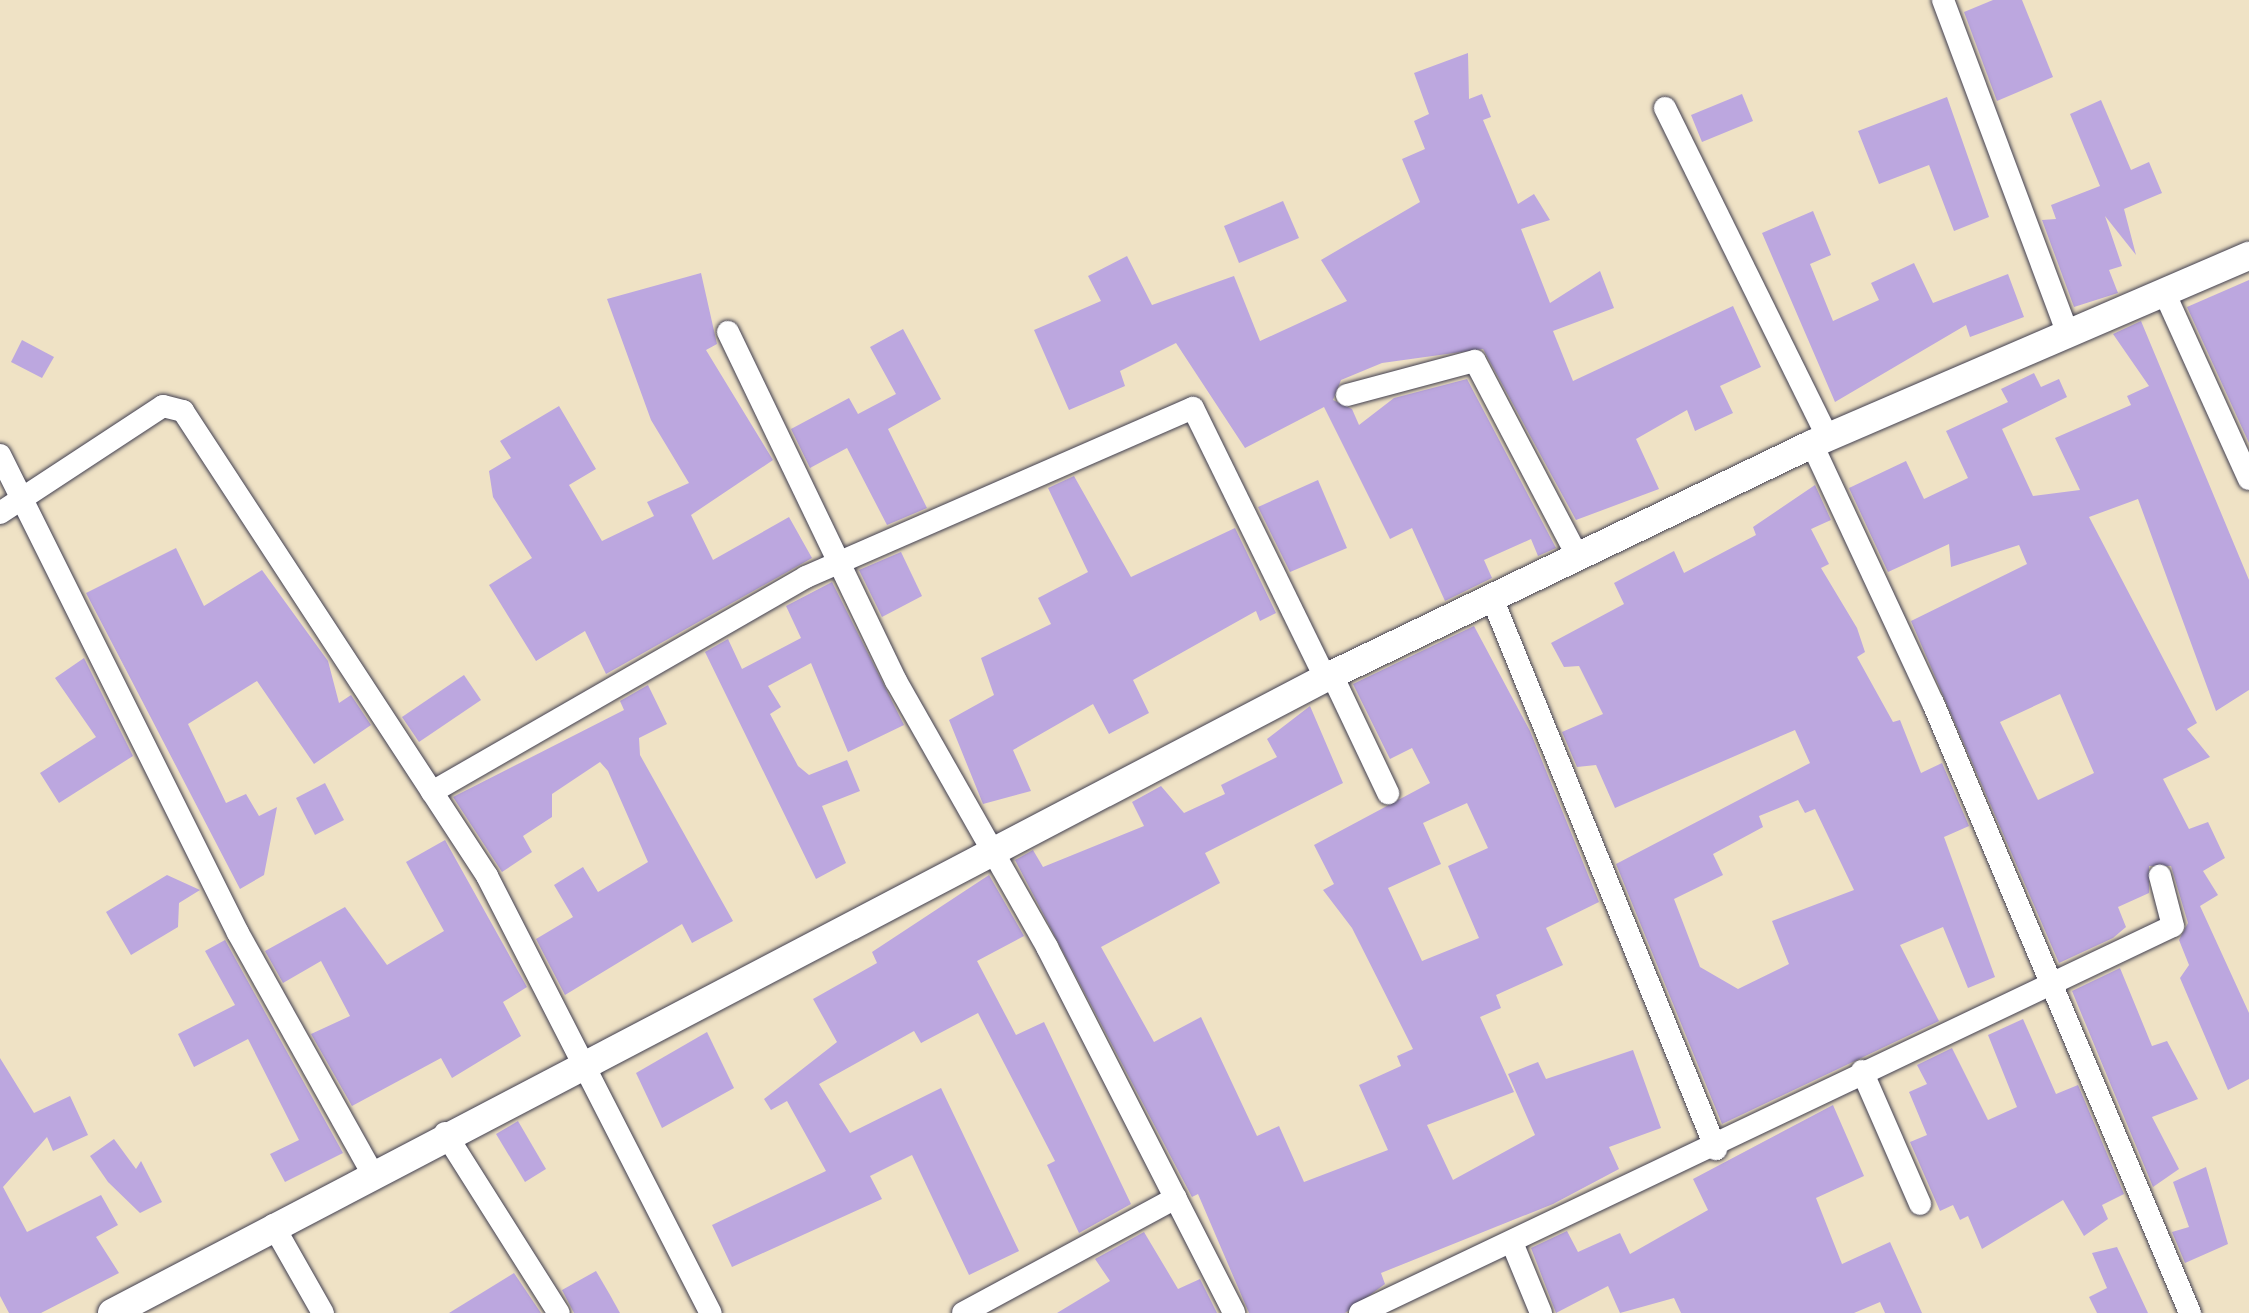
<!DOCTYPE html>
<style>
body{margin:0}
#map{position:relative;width:2249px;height:1313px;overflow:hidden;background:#efe2c5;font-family:"EB Garamond",serif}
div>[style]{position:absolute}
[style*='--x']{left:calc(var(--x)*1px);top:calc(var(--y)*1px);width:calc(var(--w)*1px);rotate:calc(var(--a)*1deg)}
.building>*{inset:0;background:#bca7df}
.roads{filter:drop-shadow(0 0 2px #413f50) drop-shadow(0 0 2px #413f50)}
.minor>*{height:22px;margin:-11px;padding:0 11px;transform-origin:11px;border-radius:11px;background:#fff}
.tertiary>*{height:28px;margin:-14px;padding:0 14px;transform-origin:14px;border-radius:14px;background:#fff}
span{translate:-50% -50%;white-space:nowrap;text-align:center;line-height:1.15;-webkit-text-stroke:9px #f6f6f2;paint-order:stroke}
</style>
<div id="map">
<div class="building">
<i style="clip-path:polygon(1993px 0,2022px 0,2053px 77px,1997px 101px,1964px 12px)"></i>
<i style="clip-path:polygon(1468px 53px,1469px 99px,1482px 94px,1491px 117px,1483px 120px,1518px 204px,1534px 194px,1550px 220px,1521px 229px,1550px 303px,1600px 271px,1614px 308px,1553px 331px,1573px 381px,1733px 306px,1761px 367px,1720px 386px,1733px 413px,1695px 431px,1687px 410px,1636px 439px,1659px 489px,1576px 520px,1483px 349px,1382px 363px,1341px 380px,1333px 400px,1352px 409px,1359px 425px,1394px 398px,1467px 379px,1556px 548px,1538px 556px,1531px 539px,1484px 560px,1492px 578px,1445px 601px,1412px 528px,1390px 539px,1324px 407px,1245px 448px,1176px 343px,1120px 371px,1125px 386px,1069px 410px,1034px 330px,1101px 301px,1088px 276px,1127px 256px,1152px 305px,1234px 276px,1260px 341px,1347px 301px,1321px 260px,1420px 202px,1402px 159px,1425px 149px,1414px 121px,1429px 114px,1414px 73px)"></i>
<i style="clip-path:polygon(1742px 94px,1753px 121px,1702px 142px,1691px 115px)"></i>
<i style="clip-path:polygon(1947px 97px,1989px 217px,1954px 231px,1929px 165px,1879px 184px,1858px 131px)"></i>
<i style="clip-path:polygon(2101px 100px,2131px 170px,2149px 162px,2162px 193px,2124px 209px,2136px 255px,2105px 216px,2122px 266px,2109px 270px,2118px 293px,2074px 307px,2042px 220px,2056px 219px,2051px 205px,2100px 186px,2070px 114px)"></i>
<i style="clip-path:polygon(1283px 201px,1299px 238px,1239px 263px,1224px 226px)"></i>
<i style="clip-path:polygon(1813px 211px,1831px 255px,1810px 264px,1833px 321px,1879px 300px,1871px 283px,1914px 263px,1933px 303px,2008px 274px,2024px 317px,1970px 337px,1966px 325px,1835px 402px,1762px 233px)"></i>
<i style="clip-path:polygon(701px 273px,717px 344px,706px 350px,773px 460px,691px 515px,713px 560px,789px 517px,812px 558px,606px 674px,585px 631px,536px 661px,489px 585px,532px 558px,493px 497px,489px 471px,511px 458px,500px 441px,559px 406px,596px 469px,569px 485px,602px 541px,654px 516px,647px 502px,689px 483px,651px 420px,607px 299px)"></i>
<i style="clip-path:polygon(2249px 280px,2249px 443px,2187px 307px)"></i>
<i style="clip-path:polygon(evenodd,2141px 321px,2249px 580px,2249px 690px,2216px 711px,2138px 499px,2089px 517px,2197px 723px,2187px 729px,2210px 757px,2163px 779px,2189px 829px,2208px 822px,2225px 858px,2203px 871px,2218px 895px,2200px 906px,2249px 1013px,2249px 1079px,2228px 1090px,2180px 978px,2189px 965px,2179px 940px,2188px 923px,2171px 866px,2149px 866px,2149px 893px,2118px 907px,2126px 927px,2113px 938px,2059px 963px,1911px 621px,2027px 564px,2019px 545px,1951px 567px,1949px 544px,1888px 572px,1849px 488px,1906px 461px,1924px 499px,1968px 478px,1946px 431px,2008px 402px,2001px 389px,2034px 373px,2041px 387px,2059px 379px,2067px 397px,2002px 429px,2033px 496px,2080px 490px,2055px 438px,2131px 405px,2127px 396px,2149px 386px,2113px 334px,2141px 321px,2060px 694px,2094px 773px,2038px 800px,2000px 722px,2060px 694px)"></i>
<i style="clip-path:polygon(903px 329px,941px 399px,888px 429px,927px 508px,887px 525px,847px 448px,810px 468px,791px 429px,849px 398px,858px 414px,896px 394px,870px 347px)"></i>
<i style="clip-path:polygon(22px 340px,54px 357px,42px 378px,11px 362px)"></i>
<i style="clip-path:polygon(1074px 476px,1131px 577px,1235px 528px,1276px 613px,1260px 621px,1256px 611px,1133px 680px,1149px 713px,1109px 734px,1093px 704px,1013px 750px,1031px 791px,983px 804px,949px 720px,994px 695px,981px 658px,1051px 624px,1038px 598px,1088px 572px,1048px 488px)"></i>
<i style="clip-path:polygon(1318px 480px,1347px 548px,1290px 572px,1258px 507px)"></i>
<i style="clip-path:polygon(evenodd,1815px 485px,1831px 520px,1811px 529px,1829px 564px,1821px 568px,1857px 628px,1865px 652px,1857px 657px,1893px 722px,1900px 720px,1921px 773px,1942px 763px,1969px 826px,1944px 837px,1995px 977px,1968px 988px,1943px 927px,1900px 945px,1939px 1021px,1722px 1124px,1616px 864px,1810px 763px,1795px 730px,1615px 808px,1596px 765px,1577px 767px,1562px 732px,1603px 714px,1579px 666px,1564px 667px,1551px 643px,1624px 604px,1614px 583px,1674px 551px,1684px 573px,1756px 535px,1753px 527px,1815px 485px,1798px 800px,1805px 813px,1815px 809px,1854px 890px,1772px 921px,1789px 964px,1738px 989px,1700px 967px,1674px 899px,1723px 875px,1713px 854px,1763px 827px,1759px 816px,1798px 800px)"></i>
<i style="clip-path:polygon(176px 548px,204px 606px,262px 570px,328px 661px,339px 703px,351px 695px,371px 725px,314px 764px,257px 681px,188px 724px,226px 803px,246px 794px,259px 816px,277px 807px,264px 875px,240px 889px,86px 593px)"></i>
<i style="clip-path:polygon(901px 552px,922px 596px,882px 617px,859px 570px)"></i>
<i style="clip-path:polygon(832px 582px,904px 725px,848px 752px,811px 663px,768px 686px,781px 707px,770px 714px,798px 766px,809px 775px,847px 760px,860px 791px,822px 806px,846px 863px,816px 879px,705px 652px,728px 639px,742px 669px,801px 638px,786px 606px)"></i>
<i style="clip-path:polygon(evenodd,1474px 626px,1530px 731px,1599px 902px,1546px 928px,1563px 965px,1496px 995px,1501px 1008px,1480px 1017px,1514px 1092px,1427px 1125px,1453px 1180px,1535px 1135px,1508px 1074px,1538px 1062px,1546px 1079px,1633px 1050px,1661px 1128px,1609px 1147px,1619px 1169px,1553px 1204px,1381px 1273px,1385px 1284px,1345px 1313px,1249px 1313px,1198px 1194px,1192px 1197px,1015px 860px,1033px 850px,1043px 867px,1144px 826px,1132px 802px,1161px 786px,1184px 813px,1225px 794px,1221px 785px,1277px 757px,1267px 739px,1310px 706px,1343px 783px,1205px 853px,1220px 883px,1101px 947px,1154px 1042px,1201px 1017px,1257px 1136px,1279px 1126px,1304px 1182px,1388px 1150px,1359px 1085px,1401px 1066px,1397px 1056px,1413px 1049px,1352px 928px,1323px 890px,1334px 884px,1314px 845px,1430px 783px,1412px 748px,1390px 759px,1353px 684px,1474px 626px,1467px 803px,1488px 848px,1448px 866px,1479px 938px,1422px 961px,1388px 888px,1441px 864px,1423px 823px,1467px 803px)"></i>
<i style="clip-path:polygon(84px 658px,133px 756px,59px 803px,40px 773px,96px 737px,55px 678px)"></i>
<i style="clip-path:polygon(464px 675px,481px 700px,419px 742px,402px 717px)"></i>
<i style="clip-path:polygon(648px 685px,667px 724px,639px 738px,640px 755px,733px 921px,692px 943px,682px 924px,565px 995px,536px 939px,573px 917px,554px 885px,583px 867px,598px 892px,648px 862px,608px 771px,600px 762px,552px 794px,552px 817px,523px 836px,532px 852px,502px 872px,453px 797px,624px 710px,620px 701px)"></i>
<i style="clip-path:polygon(325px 783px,344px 820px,315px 835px,296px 798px)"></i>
<i style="clip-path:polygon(445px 840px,527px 987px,503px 1002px,521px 1036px,452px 1078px,441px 1058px,352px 1106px,311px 1034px,350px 1016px,321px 961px,283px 983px,265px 951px,345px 907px,387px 965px,444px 931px,406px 862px)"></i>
<i style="clip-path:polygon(167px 875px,200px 890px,179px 903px,178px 927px,131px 955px,106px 912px)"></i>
<i style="clip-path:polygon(989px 875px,1024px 936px,977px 961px,1016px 1035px,1044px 1022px,1131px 1204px,1079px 1233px,1047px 1165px,1055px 1161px,978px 1013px,921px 1043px,914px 1031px,819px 1084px,850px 1133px,941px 1088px,1019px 1251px,969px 1275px,912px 1155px,870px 1176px,882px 1199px,732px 1267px,712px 1225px,826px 1171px,787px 1101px,771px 1110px,764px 1099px,837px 1042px,813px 999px,877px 963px,872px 952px)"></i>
<i style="clip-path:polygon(225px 940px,343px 1153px,285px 1182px,270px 1154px,299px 1140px,248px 1039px,194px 1067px,178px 1034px,235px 1005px,205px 951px)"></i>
<i style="clip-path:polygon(2120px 968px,2152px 1046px,2167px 1041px,2198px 1099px,2152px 1117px,2179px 1169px,2153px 1187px,2072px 991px)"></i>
<i style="clip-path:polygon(2023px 1019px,2056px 1094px,2078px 1085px,2124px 1194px,2102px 1205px,2108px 1219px,2084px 1236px,2063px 1200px,1982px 1249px,1968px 1216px,1960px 1220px,1953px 1205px,1940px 1211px,1910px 1142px,1927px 1135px,1909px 1092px,1927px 1084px,1917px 1065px,1952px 1048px,1988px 1120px,2017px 1107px,1988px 1035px)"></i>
<i style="clip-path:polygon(707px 1032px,734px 1088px,662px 1128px,636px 1073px)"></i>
<i style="clip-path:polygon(0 1058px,34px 1113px,70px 1096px,88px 1135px,53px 1151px,47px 1137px,3px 1187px,27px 1232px,101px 1195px,118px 1225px,96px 1237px,119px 1273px,41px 1313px,9px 1313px,0 1296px)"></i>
<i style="clip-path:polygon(1833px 1105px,1864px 1176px,1816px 1198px,1842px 1264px,1890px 1242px,1922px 1313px,1885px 1313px,1880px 1302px,1854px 1313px,1681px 1313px,1674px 1298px,1620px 1313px,1608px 1286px,1556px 1313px,1531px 1248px,1567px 1231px,1578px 1252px,1620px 1233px,1630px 1254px,1708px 1210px,1693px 1179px)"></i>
<i style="clip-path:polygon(518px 1121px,546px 1169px,525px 1182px,496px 1134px)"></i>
<i style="clip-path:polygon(114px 1139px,136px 1169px,141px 1161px,162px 1202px,140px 1213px,108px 1182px,90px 1156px)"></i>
<i style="clip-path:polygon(2206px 1167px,2228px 1244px,2185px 1263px,2172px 1232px,2189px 1227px,2173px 1182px)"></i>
<i style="clip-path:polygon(1144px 1232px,1178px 1289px,1200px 1279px,1217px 1313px,1057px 1313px,1110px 1281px,1095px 1259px)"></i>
<i style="clip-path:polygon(2117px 1247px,2148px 1313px,2097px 1313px,2089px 1297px,2107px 1288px,2092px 1253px)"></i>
<i style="clip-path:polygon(596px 1271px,610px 1295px,620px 1313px,574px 1313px,562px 1290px)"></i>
<i style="clip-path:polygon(514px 1273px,541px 1313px,449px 1313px)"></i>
</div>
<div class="roads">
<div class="minor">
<i style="--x:1943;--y:0;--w:357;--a:69.5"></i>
<i style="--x:1665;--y:108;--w:368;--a:63.7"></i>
<i style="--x:2165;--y:294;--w:203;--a:65.6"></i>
<i style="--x:728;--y:332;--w:387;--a:64.3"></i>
<i style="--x:896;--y:681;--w:306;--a:60.4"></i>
<i style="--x:1047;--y:947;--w:411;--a:62.9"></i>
<i style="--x:1347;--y:395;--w:132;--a:-14.9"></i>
<i style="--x:1475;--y:361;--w:221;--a:62.3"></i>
<i style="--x:1812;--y:444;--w:286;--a:65"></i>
<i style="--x:1933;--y:703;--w:662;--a:67.15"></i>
<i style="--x:0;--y:455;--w:534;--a:63.53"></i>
<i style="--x:238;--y:933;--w:275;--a:60.8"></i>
<i style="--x:0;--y:513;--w:195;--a:-33.3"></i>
<i style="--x:163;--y:406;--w:21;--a:14"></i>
<i style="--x:183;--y:411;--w:556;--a:56.82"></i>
<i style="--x:487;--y:876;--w:491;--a:62.9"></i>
<i style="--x:1492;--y:598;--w:595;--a:67.88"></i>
<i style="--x:1332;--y:675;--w:131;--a:64.6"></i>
<i style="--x:432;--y:792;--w:431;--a:-29.9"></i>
<i style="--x:806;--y:577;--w:422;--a:-23.6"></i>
<i style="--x:1193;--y:408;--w:301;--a:63.9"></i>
<i style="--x:1862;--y:1071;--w:145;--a:66.4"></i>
<i style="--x:445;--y:1133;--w:213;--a:57.7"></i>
<i style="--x:273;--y:1225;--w:101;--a:60.4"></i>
<i style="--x:1513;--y:1245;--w:74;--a:67.6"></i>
<i style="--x:963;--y:1313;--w:242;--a:-28.4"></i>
<i style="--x:1360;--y:1313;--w:900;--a:-25.46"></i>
<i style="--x:2173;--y:926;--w:52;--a:-104.6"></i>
</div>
<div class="tertiary">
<i style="--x:112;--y:1313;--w:1369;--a:-27.63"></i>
<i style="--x:1325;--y:678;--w:540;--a:-25.66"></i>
<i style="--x:1812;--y:444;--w:476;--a:-23.3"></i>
</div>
</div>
</div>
